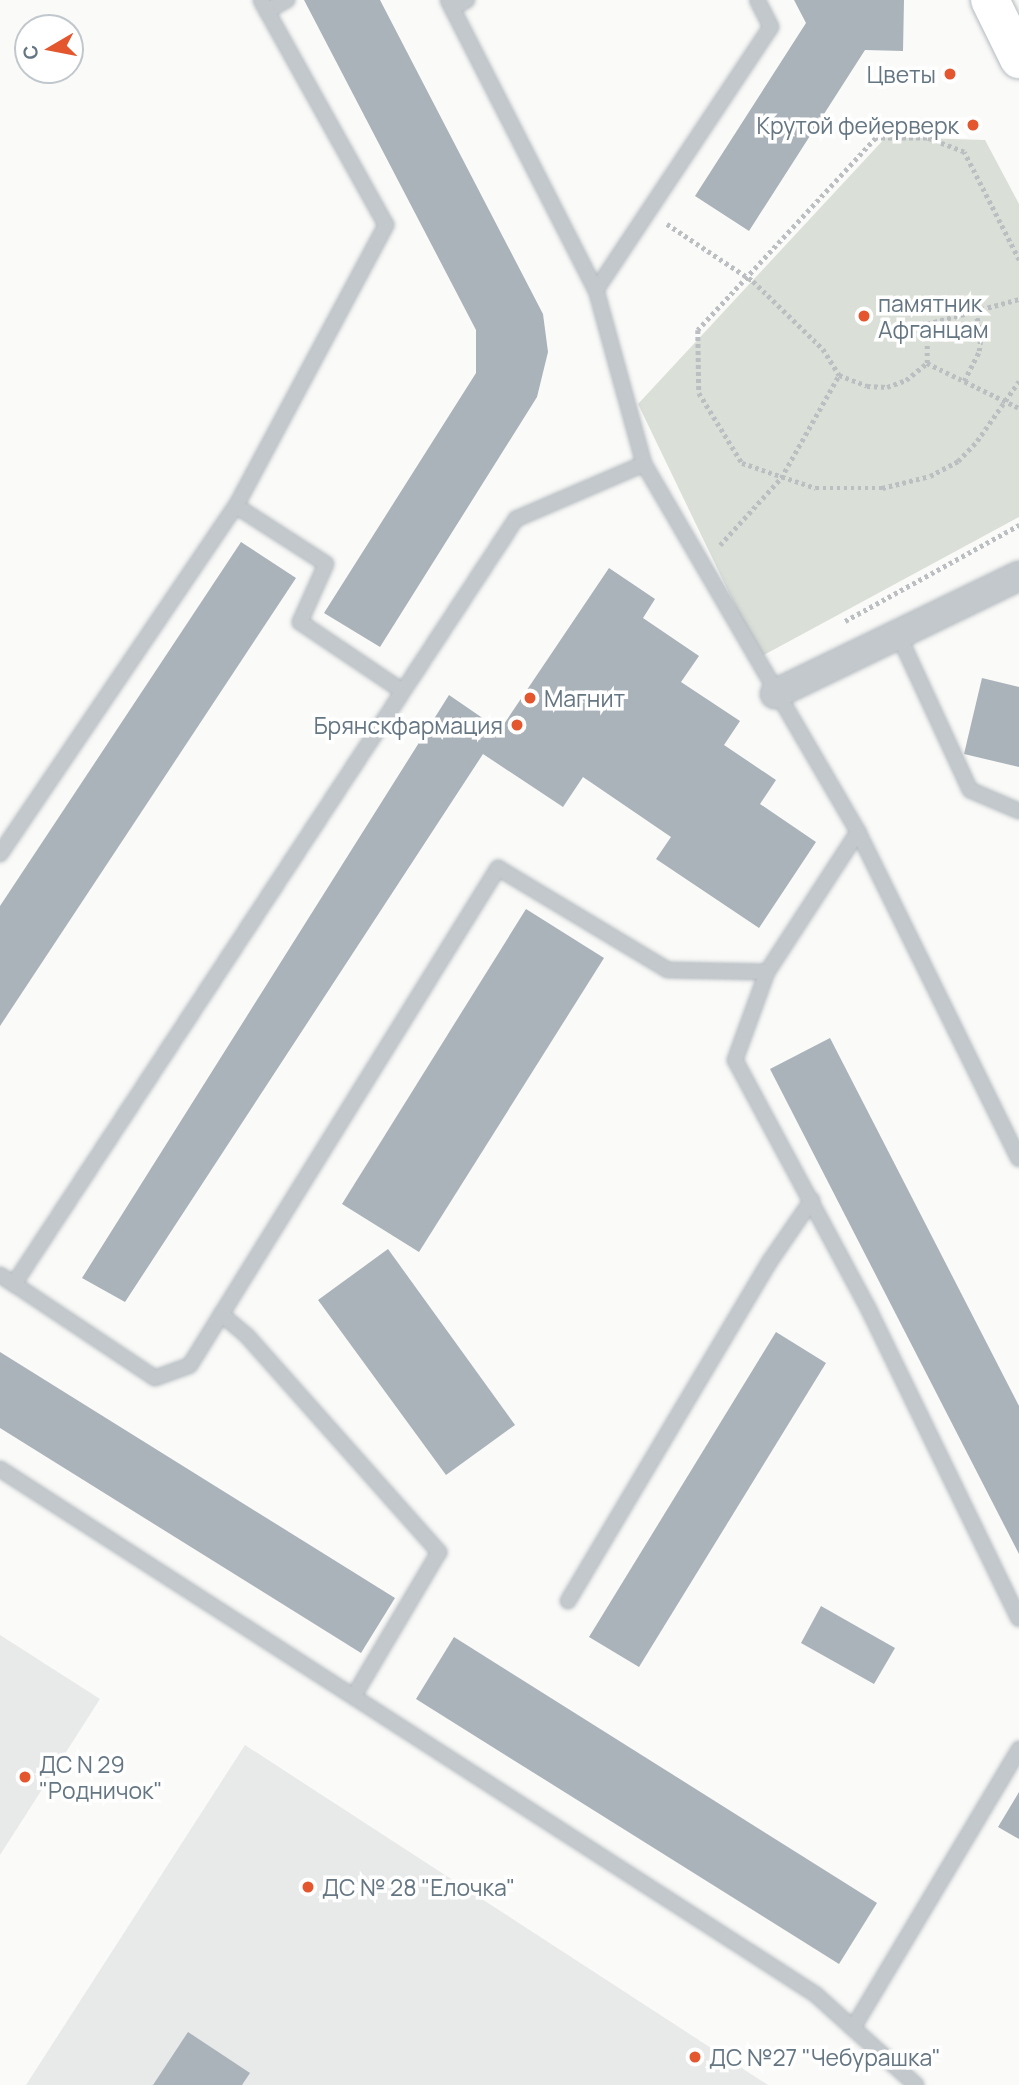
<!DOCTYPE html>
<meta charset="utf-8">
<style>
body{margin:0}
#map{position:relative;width:1019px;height:2085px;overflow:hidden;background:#fafaf8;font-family:Manrope,sans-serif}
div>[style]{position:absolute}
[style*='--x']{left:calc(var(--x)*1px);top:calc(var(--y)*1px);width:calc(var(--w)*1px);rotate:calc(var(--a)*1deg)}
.built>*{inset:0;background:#e8e9e9}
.green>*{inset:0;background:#dadfd7}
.building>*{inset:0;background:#aab3b9}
.path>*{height:4.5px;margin-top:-2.25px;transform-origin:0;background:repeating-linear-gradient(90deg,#bbbfc2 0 3.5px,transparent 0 7px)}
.roads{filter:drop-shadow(0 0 2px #b3babf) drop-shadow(0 0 2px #b3babf)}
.lane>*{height:14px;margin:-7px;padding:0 7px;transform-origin:7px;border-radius:7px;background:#c3c8cc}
.street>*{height:28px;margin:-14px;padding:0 14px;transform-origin:14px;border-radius:14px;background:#c3c8cc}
.secondary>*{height:38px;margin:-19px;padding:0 19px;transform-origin:19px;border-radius:19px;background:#fff}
.dots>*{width:19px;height:19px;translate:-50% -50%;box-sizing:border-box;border:4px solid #fff;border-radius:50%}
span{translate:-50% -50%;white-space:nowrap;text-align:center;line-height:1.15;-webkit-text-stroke:7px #fff;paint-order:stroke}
.poi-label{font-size:23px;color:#657683}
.right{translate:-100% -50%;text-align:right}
.left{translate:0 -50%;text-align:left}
.north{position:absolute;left:14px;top:14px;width:70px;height:70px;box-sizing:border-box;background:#fff;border:2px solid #c1c8cd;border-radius:50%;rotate:260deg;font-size:19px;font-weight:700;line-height:28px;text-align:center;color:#657683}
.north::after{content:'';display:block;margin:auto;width:24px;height:32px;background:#e4572e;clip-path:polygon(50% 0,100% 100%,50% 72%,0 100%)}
</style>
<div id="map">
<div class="built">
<i style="clip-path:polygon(0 1635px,100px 1699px,0 1855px)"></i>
<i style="clip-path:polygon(245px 1745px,768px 2085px,26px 2085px)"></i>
</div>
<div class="green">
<i style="clip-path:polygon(886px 137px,985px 140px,1019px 204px,1019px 517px,760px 657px,638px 404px)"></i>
</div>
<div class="building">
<i style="clip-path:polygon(304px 0,380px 0,543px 314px,548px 352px,537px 397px,380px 647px,324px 613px,476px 373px,476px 330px)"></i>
<i style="clip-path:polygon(794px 0,904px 0,903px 51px,865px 50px,749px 231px,695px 196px,806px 23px)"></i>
<i style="clip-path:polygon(241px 542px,296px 578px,0 1026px,0 906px)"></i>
<i style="clip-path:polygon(609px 568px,655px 599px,643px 618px,699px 656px,681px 682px,740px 721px,724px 745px,776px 780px,760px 804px,816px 842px,759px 928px,656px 859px,671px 837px,583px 777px,563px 807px,483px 754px,125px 1302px,82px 1278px,449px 695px,500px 730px)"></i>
<i style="clip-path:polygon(982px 678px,1019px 687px,1019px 767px,964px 754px)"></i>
<i style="clip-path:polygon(526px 909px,604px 958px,419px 1252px,342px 1204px)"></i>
<i style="clip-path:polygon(830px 1038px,1019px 1406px,1019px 1554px,770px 1069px)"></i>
<i style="clip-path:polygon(388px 1249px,515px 1425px,446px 1475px,318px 1300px)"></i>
<i style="clip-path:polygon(776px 1332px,826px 1363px,639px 1667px,589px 1637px)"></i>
<i style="clip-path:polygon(0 1352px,395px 1598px,361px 1653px,0 1428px)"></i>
<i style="clip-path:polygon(821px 1606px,895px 1648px,874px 1684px,801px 1643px)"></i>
<i style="clip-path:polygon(454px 1637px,877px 1903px,839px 1964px,416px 1699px)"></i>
<i style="clip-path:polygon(1019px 1792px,1019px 1839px,998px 1827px)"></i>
<i style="clip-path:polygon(188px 2032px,250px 2073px,242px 2085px,153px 2085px)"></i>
</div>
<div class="path">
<i style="--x:667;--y:224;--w:103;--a:33.5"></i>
<i style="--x:753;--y:281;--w:98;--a:44.2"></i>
<i style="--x:823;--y:349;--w:31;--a:58"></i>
<i style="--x:839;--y:375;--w:30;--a:21"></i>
<i style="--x:867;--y:386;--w:20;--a:3"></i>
<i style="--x:887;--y:387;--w:20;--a:-20"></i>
<i style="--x:906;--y:380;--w:27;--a:-39"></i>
<i style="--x:927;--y:363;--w:39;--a:-90"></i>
<i style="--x:927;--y:324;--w:95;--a:-15.2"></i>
<i style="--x:1019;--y:260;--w:121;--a:-117"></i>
<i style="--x:964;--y:152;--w:40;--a:-159"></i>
<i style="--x:927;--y:138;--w:51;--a:180"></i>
<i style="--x:876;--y:138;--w:262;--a:132.8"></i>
<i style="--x:698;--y:330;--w:63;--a:89.1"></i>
<i style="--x:699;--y:393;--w:82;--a:58.4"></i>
<i style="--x:742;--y:463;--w:78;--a:18.7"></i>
<i style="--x:816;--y:488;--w:66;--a:0"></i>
<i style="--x:882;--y:488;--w:49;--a:-14"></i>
<i style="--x:930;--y:476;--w:32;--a:-28"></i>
<i style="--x:958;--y:461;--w:28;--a:-46"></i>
<i style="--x:977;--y:441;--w:73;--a:-55"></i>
<i style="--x:927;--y:363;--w:102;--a:26.1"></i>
<i style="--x:964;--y:381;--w:34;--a:-63"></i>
<i style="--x:979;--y:351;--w:16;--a:-83"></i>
<i style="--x:981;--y:335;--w:25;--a:-104"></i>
<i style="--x:720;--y:545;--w:91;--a:-47.7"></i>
<i style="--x:781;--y:478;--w:118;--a:-60.6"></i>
<i style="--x:845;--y:621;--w:199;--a:-28.9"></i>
</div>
<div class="roads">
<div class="lane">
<i style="--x:448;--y:0;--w:326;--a:63"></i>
<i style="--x:452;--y:8;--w:17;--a:-28"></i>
<i style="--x:267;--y:11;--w:23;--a:-29"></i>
<i style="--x:644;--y:464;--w:180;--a:-105.4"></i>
<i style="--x:596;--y:290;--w:316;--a:-56.4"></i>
<i style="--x:771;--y:27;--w:30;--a:-117"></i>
<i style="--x:236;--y:506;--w:107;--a:32.8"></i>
<i style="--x:326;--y:564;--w:64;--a:114.1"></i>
<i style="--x:300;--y:622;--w:122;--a:34"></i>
<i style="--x:898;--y:634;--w:172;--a:65.2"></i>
<i style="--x:970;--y:790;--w:53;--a:23.2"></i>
<i style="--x:858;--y:832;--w:364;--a:63.8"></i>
<i style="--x:0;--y:854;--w:420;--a:-55.9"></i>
<i style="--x:236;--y:506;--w:319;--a:-61.9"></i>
<i style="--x:386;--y:225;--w:257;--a:-119.1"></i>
<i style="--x:0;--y:1275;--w:17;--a:33"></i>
<i style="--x:14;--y:1284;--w:915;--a:-56.73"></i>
<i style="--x:516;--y:519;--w:139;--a:-23.3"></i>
<i style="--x:644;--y:464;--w:426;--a:59.8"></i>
<i style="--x:858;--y:832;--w:167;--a:123"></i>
<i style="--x:767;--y:972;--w:94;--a:110"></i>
<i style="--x:735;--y:1060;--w:284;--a:61.8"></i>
<i style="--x:869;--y:1310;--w:343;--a:64.1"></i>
<i style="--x:14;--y:1284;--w:169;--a:33.7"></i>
<i style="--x:155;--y:1378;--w:37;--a:-20"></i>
<i style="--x:190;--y:1365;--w:585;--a:-58.21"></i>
<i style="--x:498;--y:868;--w:198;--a:31"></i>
<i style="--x:668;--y:970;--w:99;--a:1.2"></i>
<i style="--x:221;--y:1314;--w:35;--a:40"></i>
<i style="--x:248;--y:1337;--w:288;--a:48.4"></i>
<i style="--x:439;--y:1552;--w:165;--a:120.6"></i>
<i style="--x:0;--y:1469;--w:969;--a:32.79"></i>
<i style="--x:815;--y:1994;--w:136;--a:42"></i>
<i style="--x:568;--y:1601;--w:395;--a:-59.3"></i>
<i style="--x:770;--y:1261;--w:74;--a:-55.5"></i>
<i style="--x:853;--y:2028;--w:325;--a:-59.2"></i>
</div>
<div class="street">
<i style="--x:775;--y:694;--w:271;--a:-25.8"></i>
</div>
<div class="secondary">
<i style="--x:990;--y:0;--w:66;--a:63.8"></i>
</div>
</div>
<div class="dots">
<i style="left:950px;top:74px;background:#e4572e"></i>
<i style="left:973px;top:125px;background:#e4572e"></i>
<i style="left:864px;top:316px;background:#e4572e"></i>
<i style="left:530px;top:698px;background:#e4572e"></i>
<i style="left:517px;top:725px;background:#e4572e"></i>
<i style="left:25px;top:1777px;background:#e4572e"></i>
<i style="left:308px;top:1887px;background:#e4572e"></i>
<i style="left:695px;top:2057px;background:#e4572e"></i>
</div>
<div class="poi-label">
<span class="right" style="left:936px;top:74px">Цветы</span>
<span class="right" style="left:959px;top:125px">Крутой фейерверк</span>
<span class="left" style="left:878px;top:316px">памятник<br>Афганцам</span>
<span class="left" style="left:544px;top:698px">Магнит</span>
<span class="right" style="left:503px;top:725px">Брянскфармация</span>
<span class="left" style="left:39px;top:1777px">ДС N 29<br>"Родничок"</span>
<span class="left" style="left:322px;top:1887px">ДС № 28 "Елочка"</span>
<span class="left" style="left:709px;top:2057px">ДС №27 "Чебурашка"</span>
</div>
<div class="north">С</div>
</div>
